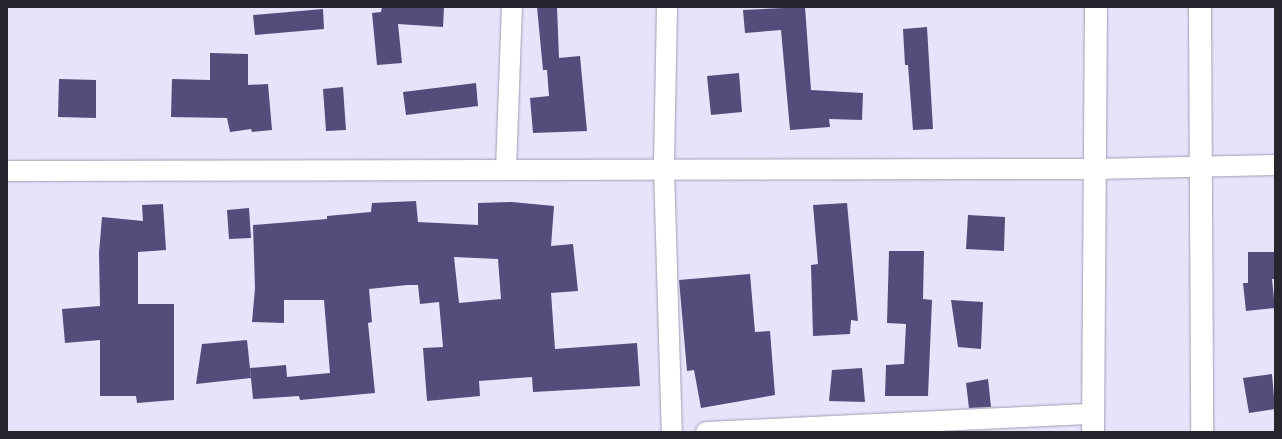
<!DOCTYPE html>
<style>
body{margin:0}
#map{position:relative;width:1282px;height:439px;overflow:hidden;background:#e6e3fa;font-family:"Archivo Narrow",sans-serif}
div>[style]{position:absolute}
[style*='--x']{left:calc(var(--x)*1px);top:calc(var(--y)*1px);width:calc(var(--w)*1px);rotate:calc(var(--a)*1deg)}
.building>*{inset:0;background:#554c7b}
.roads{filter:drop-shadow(0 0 1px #a09eb3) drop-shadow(0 0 1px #a09eb3)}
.street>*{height:20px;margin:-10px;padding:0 10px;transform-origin:10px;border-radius:10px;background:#fff}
.secondary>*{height:22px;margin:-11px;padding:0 11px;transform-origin:11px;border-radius:11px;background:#fff}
span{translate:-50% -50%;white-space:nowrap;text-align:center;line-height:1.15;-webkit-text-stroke:4px #fff;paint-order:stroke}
.frame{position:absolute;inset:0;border:8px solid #27262e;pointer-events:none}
</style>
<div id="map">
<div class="building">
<i style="clip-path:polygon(382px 7px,444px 7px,443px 27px,398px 24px,402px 63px,377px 65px,372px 13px,381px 12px)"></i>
<i style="clip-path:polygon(537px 7px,557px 7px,559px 58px,580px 56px,587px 131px,533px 133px,530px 98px,549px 96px,547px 70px,543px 70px)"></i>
<i style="clip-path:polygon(805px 7px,811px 90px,863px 93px,862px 120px,829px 119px,830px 127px,790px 130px,781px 30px,745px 33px,743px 10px)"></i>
<i style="clip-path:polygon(323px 9px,324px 29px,255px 35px,253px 15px)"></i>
<i style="clip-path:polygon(927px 27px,933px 129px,913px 130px,908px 65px,905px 65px,903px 29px)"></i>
<i style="clip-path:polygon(210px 53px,248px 54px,248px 85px,268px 84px,272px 130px,252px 132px,251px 129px,230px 132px,227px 118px,171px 117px,172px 79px,210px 80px)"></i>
<i style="clip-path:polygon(739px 73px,742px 112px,711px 115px,707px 76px)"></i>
<i style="clip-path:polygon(59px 79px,96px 80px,96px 118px,58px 117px)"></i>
<i style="clip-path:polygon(476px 83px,478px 106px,406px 115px,403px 92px)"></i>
<i style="clip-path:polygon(343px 87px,346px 130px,326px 131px,323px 89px)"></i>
<i style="clip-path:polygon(evenodd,416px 201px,418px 222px,478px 225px,478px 203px,512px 202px,554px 206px,551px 246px,573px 244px,578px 291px,551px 293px,555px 349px,637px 343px,640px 386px,533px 392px,532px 377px,479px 381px,480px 396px,427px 401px,423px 348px,443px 347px,439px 302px,420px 304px,418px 285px,407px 285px,369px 289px,372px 322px,368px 323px,375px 393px,300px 400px,299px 396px,253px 399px,250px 368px,286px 365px,287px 377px,330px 373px,324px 300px,284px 300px,284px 323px,252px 322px,255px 288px,253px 225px,327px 219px,327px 216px,371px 212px,372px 203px,416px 201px,454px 257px,498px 259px,501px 299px,459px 303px,454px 257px)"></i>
<i style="clip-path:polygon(847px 203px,858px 321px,851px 320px,850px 334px,813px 336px,811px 265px,818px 264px,813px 205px)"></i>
<i style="clip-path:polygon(163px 204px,166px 250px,138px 252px,138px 304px,174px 304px,174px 400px,137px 403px,136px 396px,100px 396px,100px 340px,65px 343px,62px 309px,100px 306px,99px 253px,102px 217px,143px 221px,142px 205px)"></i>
<i style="clip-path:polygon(249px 208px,251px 238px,229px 239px,227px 210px)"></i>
<i style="clip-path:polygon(968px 215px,1005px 217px,1004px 251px,966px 249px)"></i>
<i style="clip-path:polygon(889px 251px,924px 251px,923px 299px,932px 300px,928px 396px,885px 396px,886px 365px,904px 364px,906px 324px,887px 323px)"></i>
<i style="clip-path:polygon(1248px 252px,1275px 252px,1275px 279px,1272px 279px,1275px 308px,1246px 311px,1243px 283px,1248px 283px)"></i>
<i style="clip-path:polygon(750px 274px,755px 332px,770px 331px,775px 395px,701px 408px,694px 370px,687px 371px,679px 280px)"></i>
<i style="clip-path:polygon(951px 300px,983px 302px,981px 349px,958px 347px)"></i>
<i style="clip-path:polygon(247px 340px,251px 378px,196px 384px,202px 344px)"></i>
<i style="clip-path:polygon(862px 368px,865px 402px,829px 401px,832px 370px)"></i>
<i style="clip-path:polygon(1272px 374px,1275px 409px,1249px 413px,1243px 378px)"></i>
<i style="clip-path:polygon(988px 379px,991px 407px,969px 408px,966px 383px)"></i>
</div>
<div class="roads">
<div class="street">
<i style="--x:667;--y:7;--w:162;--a:91.1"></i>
<i style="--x:664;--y:169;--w:263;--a:88.3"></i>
<i style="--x:506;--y:169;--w:162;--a:-87.9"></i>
<i style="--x:7;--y:171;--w:1088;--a:-0.11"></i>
<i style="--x:1095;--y:169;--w:180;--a:-1.3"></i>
<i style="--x:706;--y:432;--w:387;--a:-2.7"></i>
</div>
<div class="secondary">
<i style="--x:1200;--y:7;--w:425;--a:89.7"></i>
<i style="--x:1093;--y:432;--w:425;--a:-89.6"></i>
</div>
</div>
<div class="frame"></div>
</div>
